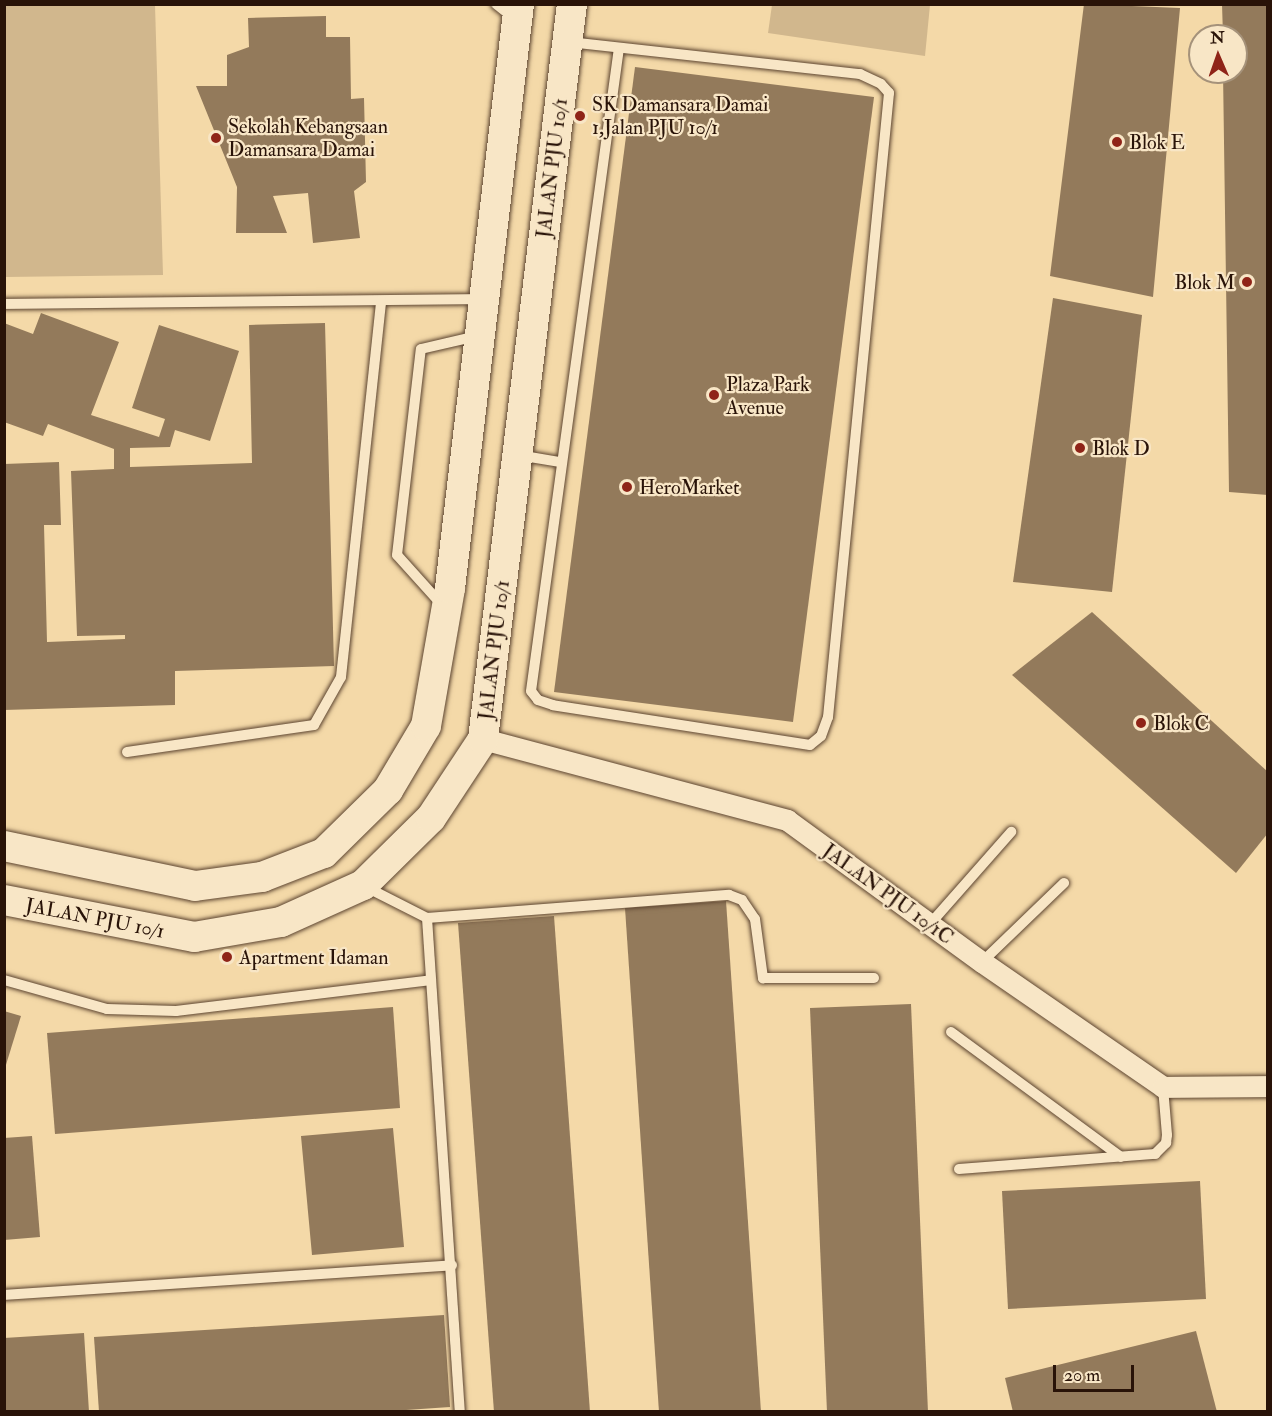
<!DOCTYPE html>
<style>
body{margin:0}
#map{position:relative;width:1272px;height:1416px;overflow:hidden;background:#f4d9a8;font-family:"IM FELL Double Pica",serif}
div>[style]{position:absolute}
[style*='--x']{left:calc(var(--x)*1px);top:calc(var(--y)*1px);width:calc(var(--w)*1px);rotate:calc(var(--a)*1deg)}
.green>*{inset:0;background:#d1b78d}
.building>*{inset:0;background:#937a5b}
.roads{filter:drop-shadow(0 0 2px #5c4430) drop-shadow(0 0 2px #5c4430)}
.lane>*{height:10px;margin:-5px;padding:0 5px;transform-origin:5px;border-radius:5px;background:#f8e6c6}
.street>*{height:21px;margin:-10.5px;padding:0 10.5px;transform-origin:10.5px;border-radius:10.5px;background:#f8e6c6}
.secondary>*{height:30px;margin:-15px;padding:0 15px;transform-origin:15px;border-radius:15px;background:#f8e6c6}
.dots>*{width:16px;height:16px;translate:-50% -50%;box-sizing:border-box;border:3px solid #f8e6c6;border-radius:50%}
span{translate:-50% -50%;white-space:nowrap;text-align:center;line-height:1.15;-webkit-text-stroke:4.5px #f8e6c6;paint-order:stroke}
.poi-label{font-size:20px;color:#291308}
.left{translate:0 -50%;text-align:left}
.right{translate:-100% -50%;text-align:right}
.street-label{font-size:20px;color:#291308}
.frame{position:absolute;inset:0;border:6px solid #291308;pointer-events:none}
.north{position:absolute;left:1188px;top:24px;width:60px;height:60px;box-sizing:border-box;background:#f8e6c6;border:2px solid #a5927a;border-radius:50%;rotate:358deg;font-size:16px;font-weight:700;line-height:24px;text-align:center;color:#291308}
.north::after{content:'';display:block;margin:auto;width:21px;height:27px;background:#8f2418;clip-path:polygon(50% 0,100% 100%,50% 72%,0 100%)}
.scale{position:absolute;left:1053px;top:1365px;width:81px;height:27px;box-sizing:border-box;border:3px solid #291308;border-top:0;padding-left:8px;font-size:18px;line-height:21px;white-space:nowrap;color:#291308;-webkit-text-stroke:4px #f8e6c6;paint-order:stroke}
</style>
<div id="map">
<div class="green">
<i style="clip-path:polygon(4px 5px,155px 5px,163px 275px,5px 277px)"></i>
<i style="clip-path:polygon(772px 5px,930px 5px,925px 56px,768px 33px)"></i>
</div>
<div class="building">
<i style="clip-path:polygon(1084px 4px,1180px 8px,1153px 297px,1050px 276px)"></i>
<i style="clip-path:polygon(1222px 4px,1268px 4px,1268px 495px,1229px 492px,1223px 72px,1236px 72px,1236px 36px,1223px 36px)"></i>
<i style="clip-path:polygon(326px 16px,326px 37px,350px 37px,351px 99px,364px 98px,366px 182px,354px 191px,360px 238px,313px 243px,308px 193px,273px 196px,287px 233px,236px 233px,237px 187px,196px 86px,227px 86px,227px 55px,249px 47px,248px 18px)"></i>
<i style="clip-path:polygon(635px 67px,874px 97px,793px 722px,554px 692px)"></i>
<i style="clip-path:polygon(1053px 298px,1142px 315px,1112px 592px,1013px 582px)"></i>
<i style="clip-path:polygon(41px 313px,119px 342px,91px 415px,159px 437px,165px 419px,132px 408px,159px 325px,239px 351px,210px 441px,175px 430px,170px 447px,130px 448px,130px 467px,252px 463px,249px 325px,325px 323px,334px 666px,175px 671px,175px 705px,4px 710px,4px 464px,59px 462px,61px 525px,44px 525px,47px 642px,125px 639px,125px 635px,77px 636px,71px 471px,114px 469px,114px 449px,48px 424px,43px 436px,4px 422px,4px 323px,33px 334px)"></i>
<i style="clip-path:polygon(1092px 612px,1268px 772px,1268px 833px,1236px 873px,1012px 675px)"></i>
<i style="clip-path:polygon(726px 901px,761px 1412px,659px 1412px,625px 908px)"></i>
<i style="clip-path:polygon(554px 916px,590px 1412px,494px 1412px,458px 923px)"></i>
<i style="clip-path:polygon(911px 1004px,928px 1412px,827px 1412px,810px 1008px)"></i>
<i style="clip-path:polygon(393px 1007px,400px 1108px,55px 1134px,47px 1033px)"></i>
<i style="clip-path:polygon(4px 1011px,21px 1016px,5px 1068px,4px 1068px)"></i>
<i style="clip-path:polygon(393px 1128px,404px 1247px,312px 1255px,301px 1136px)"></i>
<i style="clip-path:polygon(32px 1136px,40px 1237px,4px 1240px,4px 1138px)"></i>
<i style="clip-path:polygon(1200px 1181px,1206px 1299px,1008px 1309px,1002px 1191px)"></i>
<i style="clip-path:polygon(444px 1315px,450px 1407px,377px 1412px,99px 1412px,94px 1337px)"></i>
<i style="clip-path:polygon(1196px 1331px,1217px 1412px,1013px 1412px,1005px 1378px)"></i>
<i style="clip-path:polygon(84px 1333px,89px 1412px,4px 1412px,4px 1338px)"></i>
</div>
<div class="roads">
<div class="lane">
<i style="--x:496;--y:4;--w:23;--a:38"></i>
<i style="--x:569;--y:42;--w:293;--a:6.3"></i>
<i style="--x:860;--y:74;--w:23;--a:25"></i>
<i style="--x:881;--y:84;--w:12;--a:48"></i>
<i style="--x:889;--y:93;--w:627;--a:95.58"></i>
<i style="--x:828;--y:717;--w:20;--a:110"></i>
<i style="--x:821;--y:736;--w:14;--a:141"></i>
<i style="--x:810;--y:745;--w:260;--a:-171.2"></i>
<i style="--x:553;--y:705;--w:16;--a:-162"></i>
<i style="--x:538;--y:700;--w:11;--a:-128"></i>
<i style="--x:531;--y:691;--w:649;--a:-82.21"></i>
<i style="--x:4;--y:304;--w:479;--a:-0.6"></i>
<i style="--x:518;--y:455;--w:43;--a:9.5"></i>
<i style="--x:442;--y:605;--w:67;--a:-132"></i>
<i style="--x:397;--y:555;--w:207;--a:-83.4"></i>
<i style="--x:421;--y:349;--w:57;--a:-13.1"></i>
<i style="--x:127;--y:752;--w:189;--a:-8.2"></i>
<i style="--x:314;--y:725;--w:55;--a:-60.6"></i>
<i style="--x:341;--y:677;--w:378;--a:-83.9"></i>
<i style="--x:364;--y:886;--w:71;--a:26.9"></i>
<i style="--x:427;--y:918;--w:303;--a:-4.4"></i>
<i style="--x:729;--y:895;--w:14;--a:21"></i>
<i style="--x:742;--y:900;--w:23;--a:56"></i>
<i style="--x:755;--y:919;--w:60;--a:82.3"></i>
<i style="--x:763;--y:978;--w:111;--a:0"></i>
<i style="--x:427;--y:918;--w:495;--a:86.2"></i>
<i style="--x:930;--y:924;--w:123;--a:-48.6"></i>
<i style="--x:982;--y:962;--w:114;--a:-43.9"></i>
<i style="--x:4;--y:980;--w:107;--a:15.7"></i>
<i style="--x:107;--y:1009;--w:69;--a:1.7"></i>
<i style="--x:176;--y:1011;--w:257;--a:-6.9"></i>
<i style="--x:951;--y:1032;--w:211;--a:36.3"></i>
<i style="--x:959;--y:1169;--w:197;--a:-4.4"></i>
<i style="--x:1155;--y:1154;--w:16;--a:-45"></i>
<i style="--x:1166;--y:1143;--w:8;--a:-83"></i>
<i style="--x:1167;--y:1135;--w:48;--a:-94.8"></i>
<i style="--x:4;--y:1295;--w:449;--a:-3.8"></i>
</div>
<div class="street">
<i style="--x:483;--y:739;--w:315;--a:14.9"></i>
<i style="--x:787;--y:820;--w:241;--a:36.1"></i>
<i style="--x:982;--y:962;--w:220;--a:34.6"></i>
<i style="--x:1163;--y:1087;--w:105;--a:-0.5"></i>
</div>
<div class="secondary">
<i style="--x:4;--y:846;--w:195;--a:11.8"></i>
<i style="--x:195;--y:886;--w:68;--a:-7.7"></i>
<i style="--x:262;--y:877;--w:66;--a:-21.2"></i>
<i style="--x:324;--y:853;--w:90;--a:-44.5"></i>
<i style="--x:388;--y:790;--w:74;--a:-59.3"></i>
<i style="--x:426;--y:726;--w:140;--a:-80.1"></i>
<i style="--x:450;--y:588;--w:588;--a:-83.26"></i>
<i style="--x:4;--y:900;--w:194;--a:11"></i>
<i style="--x:194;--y:937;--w:88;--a:-9.8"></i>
<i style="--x:281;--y:922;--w:90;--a:-24.3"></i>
<i style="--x:363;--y:885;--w:95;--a:-44.6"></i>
<i style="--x:431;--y:818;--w:95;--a:-56.6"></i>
<i style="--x:483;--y:739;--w:740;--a:-83.1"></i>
</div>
</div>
<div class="dots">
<i style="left:580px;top:116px;background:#8f2418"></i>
<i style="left:216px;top:138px;background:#8f2418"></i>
<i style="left:1117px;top:142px;background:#8f2418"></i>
<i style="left:1247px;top:282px;background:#8f2418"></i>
<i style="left:714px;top:395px;background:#8f2418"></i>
<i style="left:1080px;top:448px;background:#8f2418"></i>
<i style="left:627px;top:487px;background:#8f2418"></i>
<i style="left:1141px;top:723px;background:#8f2418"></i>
<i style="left:227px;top:957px;background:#8f2418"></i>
</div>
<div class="poi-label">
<span class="left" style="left:592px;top:116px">SK Damansara Damai<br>1,Jalan PJU 10/1</span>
<span class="left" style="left:228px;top:138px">Sekolah Kebangsaan<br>Damansara Damai</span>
<span class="left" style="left:1129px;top:142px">Blok E</span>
<span class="right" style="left:1235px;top:282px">Blok M</span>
<span class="left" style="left:726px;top:396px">Plaza Park<br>Avenue</span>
<span class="left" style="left:1092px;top:448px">Blok D</span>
<span class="left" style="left:639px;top:487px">HeroMarket</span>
<span class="left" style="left:1153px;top:723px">Blok C</span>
<span class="left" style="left:239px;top:957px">Apartment Idaman</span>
</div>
<div class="street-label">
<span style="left:552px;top:168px;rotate:-83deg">JALAN PJU 10/1</span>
<span style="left:494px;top:650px;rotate:-83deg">JALAN PJU 10/1</span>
<span style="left:888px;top:894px;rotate:36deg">JALAN PJU 10/1C</span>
<span style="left:95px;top:918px;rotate:11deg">JALAN PJU 10/1</span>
</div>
<div class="frame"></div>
<div class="north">N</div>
<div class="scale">20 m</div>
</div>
